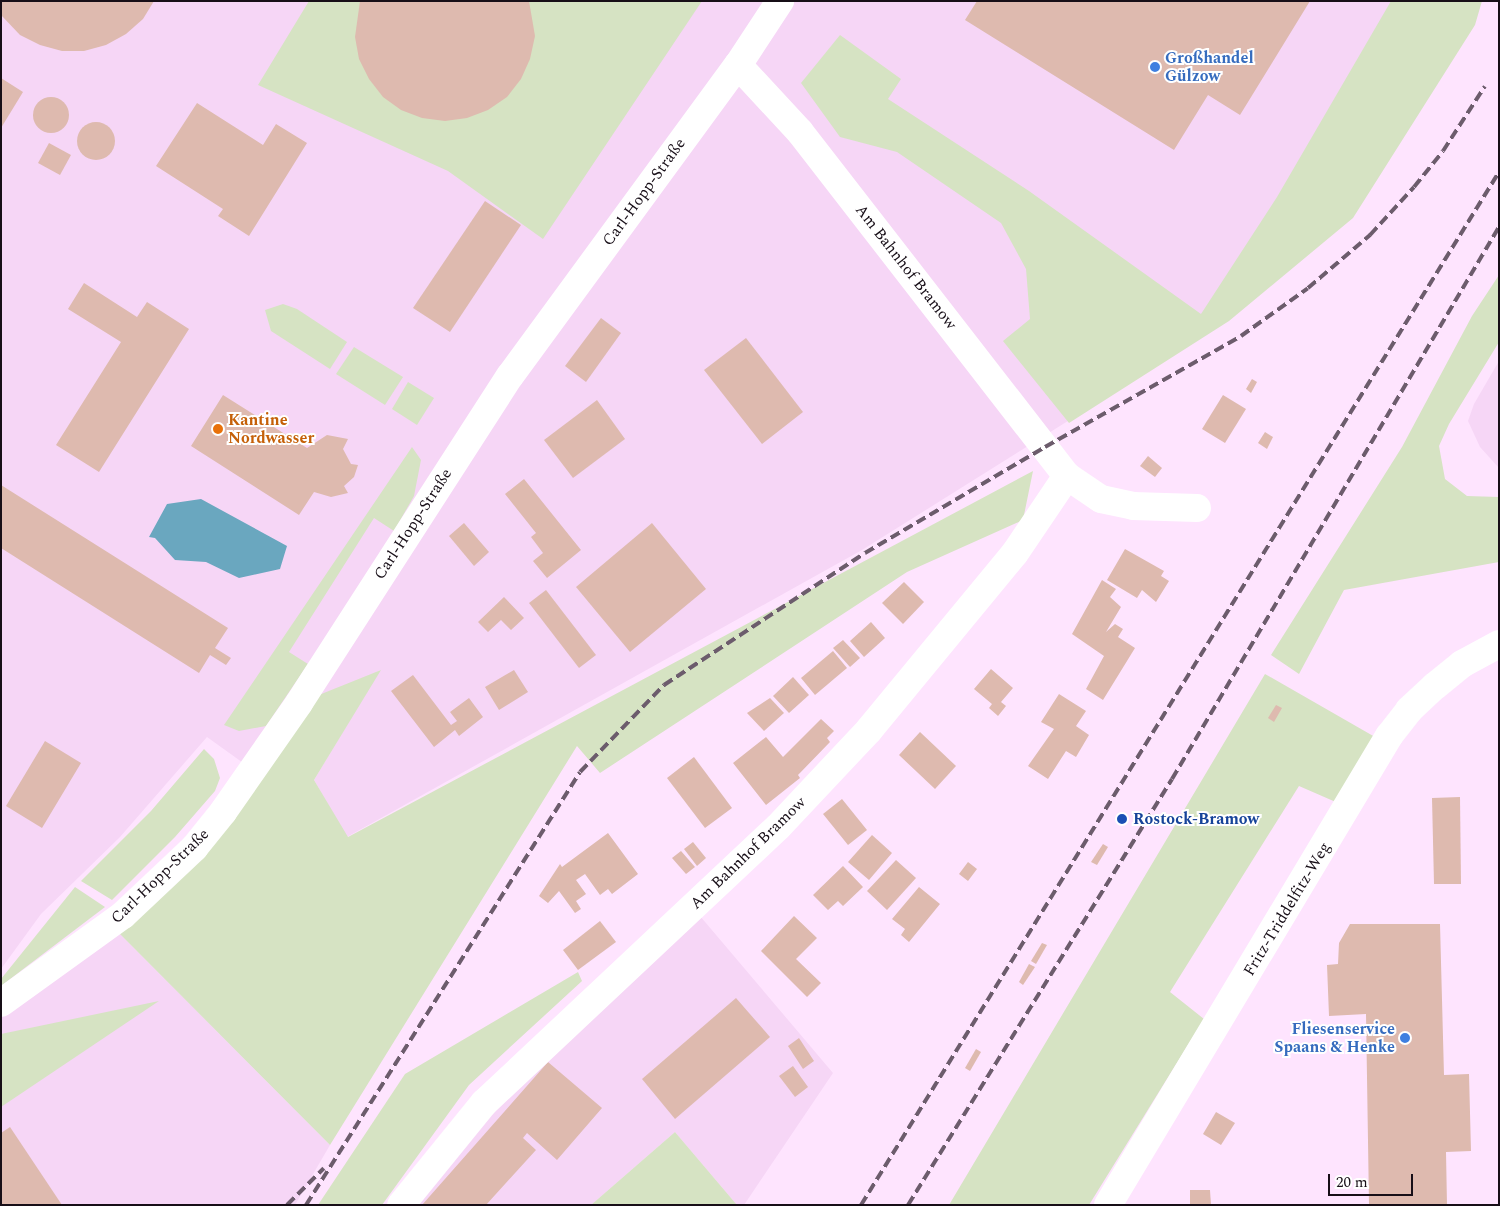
<!DOCTYPE html>
<meta charset="utf-8">
<style>
body{margin:0}
#map{position:relative;width:1500px;height:1206px;overflow:hidden;background:#fee4fe;font-family:Spectral,serif}
div>[style]{position:absolute}
[style*='--x']{left:calc(var(--x)*1px);top:calc(var(--y)*1px);width:calc(var(--w)*1px);rotate:calc(var(--a)*1deg)}
.built>*{inset:0;background:#f6d6f6}
.green>*{inset:0;background:#d6e3c3}
.water>*{inset:0;background:#6aa7bf}
.building>*{inset:0;background:#debaaf}
.round{border-radius:50%}
.minor>*{height:28px;margin:-14px;padding:0 14px;transform-origin:14px;border-radius:14px;background:#fff}
.tertiary>*{height:28px;margin:-14px;padding:0 14px;transform-origin:14px;border-radius:14px;background:#fff}
.rail>*{height:4px;margin-top:-2px;transform-origin:0;background:repeating-linear-gradient(90deg,#6c5c6c 0 10px,transparent 0 15px)}
.dots>*{width:14px;height:14px;translate:-50% -50%;box-sizing:border-box;border:2px solid #fff;border-radius:50%}
span{translate:-50% -50%;white-space:nowrap;text-align:center;line-height:1.15;-webkit-text-stroke:4px #fff;paint-order:stroke}
.shop-label{font-size:16px;color:#366cbe;font-weight:700}
.left{translate:0 -50%;text-align:left}
.right{translate:-100% -50%;text-align:right}
.street-label{font-size:16px;color:#170e17}
.food-label{font-size:16px;color:#c56008;font-weight:700}
.transit-label{font-size:16px;color:#164399;font-weight:700}
.frame{position:absolute;inset:0;border:2px solid #170e17;pointer-events:none}
.scale{position:absolute;left:1328px;top:1174px;width:85px;height:22px;box-sizing:border-box;border:2px solid #170e17;border-top:0;padding-left:6px;font-size:15px;line-height:18px;white-space:nowrap;color:#170e17;-webkit-text-stroke:4px #fff;paint-order:stroke}
</style>
<div id="map">
<div class="built">
<i style="clip-path:polygon(1px 1px,1430px 1px,1202px 337px,862px 550px,347px 837px,314px 780px,380px 670px,253px 770px,207px 737px,120px 837px,41px 914px,1px 969px)"></i>
<i style="clip-path:polygon(1499px 361px,1499px 468px,1480px 447px,1468px 421px,1474px 404px)"></i>
<i style="clip-path:polygon(700px 916px,833px 1073px,744px 1205px,737px 1205px,675px 1132px,591px 1205px,414px 1205px,524px 1075px)"></i>
<i style="clip-path:polygon(111px 925px,330px 1145px,295px 1205px,1px 1205px,1px 1003px)"></i>
</div>
<div class="green">
<i style="clip-path:polygon(309px 1px,702px 1px,543px 239px,448px 171px,258px 85px)"></i>
<i style="clip-path:polygon(1391px 1px,1482px 1px,1475px 25px,1353px 218px,1229px 321px,1069px 423px,1003px 341px,1030px 319px,1026px 269px,1001px 223px,897px 152px,840px 137px,801px 83px,840px 35px,901px 79px,888px 99px,1029px 191px,1201px 314px,1277px 197px)"></i>
<i style="clip-path:polygon(1499px 275px,1499px 342px,1449px 424px,1439px 446px,1445px 479px,1467px 496px,1499px 497px,1499px 562px,1344px 590px,1299px 674px,1271px 655px,1402px 447px,1472px 316px)"></i>
<i style="clip-path:polygon(283px 304px,297px 309px,347px 342px,330px 369px,271px 331px,265px 310px)"></i>
<i style="clip-path:polygon(354px 347px,403px 377px,385px 405px,336px 374px)"></i>
<i style="clip-path:polygon(408px 382px,434px 398px,417px 425px,392px 409px)"></i>
<i style="clip-path:polygon(412px 447px,421px 460px,414px 496px,394px 531px,374px 518px,289px 652px,308px 664px,266px 726px,239px 731px,224px 725px)"></i>
<i style="clip-path:polygon(1033px 471px,1023px 520px,907px 572px,600px 773px,577px 746px,330px 1145px,111px 925px,299px 703px,381px 670px,314px 780px,348px 837px)"></i>
<i style="clip-path:polygon(1265px 674px,1375px 737px,1338px 803px,1299px 786px,1170px 992px,1204px 1019px,1089px 1205px,949px 1205px)"></i>
<i style="clip-path:polygon(204px 749px,214px 759px,220px 778px,215px 791px,175px 837px,112px 900px,81px 881px,151px 811px)"></i>
<i style="clip-path:polygon(75px 887px,105px 907px,1px 986px,1px 979px)"></i>
<i style="clip-path:polygon(578px 972px,582px 981px,469px 1085px,382px 1205px,318px 1205px,405px 1074px)"></i>
<i style="clip-path:polygon(159px 1001px,1px 1107px,1px 1034px)"></i>
<i style="clip-path:polygon(675px 1132px,737px 1205px,591px 1205px)"></i>
</div>
<div class="water">
<i style="clip-path:polygon(201px 499px,287px 546px,280px 569px,239px 578px,206px 562px,175px 560px,155px 538px,149px 537px,167px 504px)"></i>
</div>
<div class="building">
<i style="clip-path:polygon(1px 1px,154px 1px,143px 19px,126px 34px,106px 45px,84px 51px,62px 51px,40px 45px,20px 35px,1px 15px)"></i>
<i style="clip-path:polygon(360px 1px,529px 1px,535px 36px,530px 59px,521px 79px,507px 97px,488px 110px,467px 118px,445px 121px,422px 118px,401px 110px,383px 97px,369px 79px,359px 59px,355px 37px)"></i>
<i style="clip-path:polygon(977px 1px,1310px 1px,1240px 115px,1208px 95px,1174px 150px,965px 20px)"></i>
<i style="clip-path:polygon(1px 78px,23px 92px,1px 128px)"></i>
<i class="round" style="left:33px;top:97px;width:36px;height:36px"></i>
<i style="clip-path:polygon(197px 103px,263px 145px,276px 124px,307px 143px,249px 236px,218px 216px,223px 209px,156px 166px)"></i>
<i class="round" style="left:77px;top:122px;width:38px;height:38px"></i>
<i style="clip-path:polygon(49px 143px,71px 155px,60px 175px,38px 163px)"></i>
<i style="clip-path:polygon(485px 201px,521px 225px,450px 332px,413px 308px)"></i>
<i style="clip-path:polygon(84px 283px,137px 317px,147px 302px,189px 329px,99px 472px,56px 445px,121px 342px,68px 309px)"></i>
<i style="clip-path:polygon(601px 318px,621px 333px,586px 382px,565px 366px)"></i>
<i style="clip-path:polygon(746px 338px,803px 412px,762px 444px,704px 370px)"></i>
<i style="clip-path:polygon(1252px 379px,1257px 382px,1251px 393px,1246px 389px)"></i>
<i style="clip-path:polygon(223px 395px,307px 448px,327px 435px,348px 439px,343px 449px,351px 464px,358px 465px,354px 477px,344px 486px,348px 493px,331px 497px,314px 492px,299px 515px,191px 446px)"></i>
<i style="clip-path:polygon(1223px 395px,1246px 409px,1225px 443px,1202px 429px)"></i>
<i style="clip-path:polygon(597px 400px,625px 439px,573px 478px,544px 440px)"></i>
<i style="clip-path:polygon(1265px 432px,1273px 437px,1267px 449px,1258px 443px)"></i>
<i style="clip-path:polygon(1148px 456px,1162px 468px,1155px 477px,1140px 466px)"></i>
<i style="clip-path:polygon(524px 479px,581px 550px,547px 578px,533px 561px,543px 553px,531px 537px,536px 533px,505px 494px)"></i>
<i style="clip-path:polygon(1px 485px,228px 628px,215px 648px,231px 658px,226px 665px,210px 655px,199px 673px,1px 548px)"></i>
<i style="clip-path:polygon(464px 523px,489px 552px,474px 566px,449px 536px)"></i>
<i style="clip-path:polygon(652px 523px,706px 589px,630px 652px,576px 587px)"></i>
<i style="clip-path:polygon(1125px 549px,1164px 571px,1161px 576px,1169px 581px,1156px 602px,1142px 590px,1137px 598px,1107px 580px)"></i>
<i style="clip-path:polygon(1102px 580px,1116px 589px,1110px 597px,1121px 607px,1106px 632px,1115px 624px,1123px 629px,1118px 637px,1135px 648px,1103px 700px,1086px 689px,1104px 656px,1072px 634px)"></i>
<i style="clip-path:polygon(904px 582px,924px 602px,903px 624px,882px 603px)"></i>
<i style="clip-path:polygon(546px 590px,596px 655px,579px 668px,529px 603px)"></i>
<i style="clip-path:polygon(504px 597px,524px 618px,511px 630px,501px 620px,488px 632px,478px 622px)"></i>
<i style="clip-path:polygon(871px 622px,885px 638px,864px 657px,850px 641px)"></i>
<i style="clip-path:polygon(843px 640px,860px 658px,850px 667px,833px 648px)"></i>
<i style="clip-path:polygon(833px 651px,847px 668px,815px 695px,801px 678px)"></i>
<i style="clip-path:polygon(991px 669px,1013px 688px,1001px 702px,1006px 706px,998px 716px,989px 708px,992px 704px,974px 689px)"></i>
<i style="clip-path:polygon(514px 670px,528px 692px,499px 710px,485px 687px)"></i>
<i style="clip-path:polygon(413px 675px,451px 725px,457px 721px,450px 712px,469px 698px,483px 717px,459px 736px,455px 730px,434px 747px,391px 691px)"></i>
<i style="clip-path:polygon(793px 677px,809px 695px,789px 713px,773px 696px)"></i>
<i style="clip-path:polygon(1059px 694px,1086px 711px,1076px 726px,1089px 735px,1076px 757px,1066px 751px,1048px 779px,1028px 766px,1054px 729px,1041px 722px)"></i>
<i style="clip-path:polygon(770px 698px,784px 713px,764px 731px,747px 713px)"></i>
<i style="clip-path:polygon(1276px 705px,1282px 708px,1274px 722px,1268px 718px)"></i>
<i style="clip-path:polygon(821px 719px,834px 731px,827px 738px,830px 742px,798px 775px,800px 778px,766px 805px,733px 763px,766px 737px,783px 757px)"></i>
<i style="clip-path:polygon(920px 732px,956px 766px,935px 789px,899px 755px)"></i>
<i style="clip-path:polygon(45px 741px,81px 763px,42px 828px,6px 806px)"></i>
<i style="clip-path:polygon(694px 757px,732px 808px,705px 828px,667px 778px)"></i>
<i style="clip-path:polygon(1460px 797px,1461px 884px,1434px 884px,1432px 798px)"></i>
<i style="clip-path:polygon(842px 799px,867px 830px,848px 845px,823px 814px)"></i>
<i style="clip-path:polygon(608px 833px,638px 874px,612px 894px,608px 889px,600px 895px,585px 874px,576px 880px,586px 894px,576px 901px,581px 909px,575px 913px,559px 891px,548px 903px,539px 896px,560px 864px,562px 867px)"></i>
<i style="clip-path:polygon(872px 835px,892px 853px,869px 880px,848px 862px)"></i>
<i style="clip-path:polygon(693px 842px,706px 858px,697px 866px,684px 849px)"></i>
<i style="clip-path:polygon(1103px 844px,1108px 847px,1097px 865px,1091px 862px)"></i>
<i style="clip-path:polygon(681px 851px,695px 867px,686px 874px,672px 858px)"></i>
<i style="clip-path:polygon(896px 860px,916px 878px,887px 910px,867px 891px)"></i>
<i style="clip-path:polygon(968px 862px,977px 869px,968px 881px,959px 874px)"></i>
<i style="clip-path:polygon(843px 866px,863px 887px,843px 906px,838px 901px,828px 910px,813px 895px)"></i>
<i style="clip-path:polygon(919px 887px,940px 904px,909px 942px,901px 935px,905px 929px,892px 919px)"></i>
<i style="clip-path:polygon(794px 916px,817px 938px,796px 959px,821px 983px,807px 997px,761px 951px)"></i>
<i style="clip-path:polygon(600px 921px,616px 942px,578px 970px,563px 950px)"></i>
<i style="clip-path:polygon(1350px 924px,1440px 924px,1444px 1075px,1469px 1074px,1471px 1151px,1446px 1152px,1447px 1205px,1369px 1205px,1366px 1014px,1329px 1016px,1327px 965px,1338px 964px,1339px 943px)"></i>
<i style="clip-path:polygon(1042px 943px,1047px 945px,1036px 964px,1031px 961px)"></i>
<i style="clip-path:polygon(1029px 964px,1035px 967px,1023px 985px,1019px 982px)"></i>
<i style="clip-path:polygon(736px 998px,770px 1037px,675px 1119px,642px 1079px)"></i>
<i style="clip-path:polygon(799px 1038px,814px 1061px,803px 1069px,788px 1046px)"></i>
<i style="clip-path:polygon(976px 1049px,981px 1052px,970px 1071px,965px 1068px)"></i>
<i style="clip-path:polygon(548px 1062px,602px 1108px,557px 1160px,527px 1133px,523px 1138px,536px 1150px,486px 1205px,422px 1205px)"></i>
<i style="clip-path:polygon(793px 1066px,808px 1087px,795px 1097px,779px 1076px)"></i>
<i style="clip-path:polygon(1216px 1112px,1235px 1123px,1221px 1145px,1203px 1134px)"></i>
<i style="clip-path:polygon(10px 1127px,62px 1205px,1px 1205px,1px 1133px)"></i>
<i style="clip-path:polygon(1190px 1190px,1210px 1190px,1211px 1205px,1190px 1205px)"></i>
</div>
<div class="minor">
<i style="--x:738;--y:65;--w:91;--a:47.2"></i>
<i style="--x:800;--y:132;--w:435;--a:52.2"></i>
<i style="--x:1067;--y:476;--w:41;--a:34.1"></i>
<i style="--x:1101;--y:499;--w:33;--a:12"></i>
<i style="--x:1133;--y:506;--w:64;--a:1.8"></i>
<i style="--x:401;--y:1205;--w:132;--a:-50.9"></i>
<i style="--x:484;--y:1103;--w:403;--a:-43.2"></i>
<i style="--x:778;--y:827;--w:133;--a:-46.8"></i>
<i style="--x:869;--y:730;--w:229;--a:-50.5"></i>
<i style="--x:1015;--y:553;--w:93;--a:-56"></i>
</div>
<div class="tertiary">
<i style="--x:1;--y:1003;--w:150;--a:-35.8"></i>
<i style="--x:123;--y:915;--w:98;--a:-43.3"></i>
<i style="--x:194;--y:848;--w:46;--a:-51.1"></i>
<i style="--x:223;--y:812;--w:133;--a:-55.1"></i>
<i style="--x:299;--y:703;--w:389;--a:-57.2"></i>
<i style="--x:510;--y:376;--w:386;--a:-53.8"></i>
<i style="--x:738;--y:65;--w:77;--a:-56.7"></i>
<i style="--x:1108;--y:1205;--w:547;--a:-59.07"></i>
<i style="--x:1389;--y:736;--w:33;--a:-52"></i>
<i style="--x:1409;--y:710;--w:35;--a:-43"></i>
<i style="--x:1435;--y:686;--w:35;--a:-39"></i>
<i style="--x:1462;--y:664;--w:42;--a:-28.4"></i>
</div>
<div class="rail">
<i style="--x:287;--y:1205;--w:52;--a:-45"></i>
<i style="--x:306;--y:1205;--w:512;--a:-57.67"></i>
<i style="--x:580;--y:772;--w:121;--a:-46"></i>
<i style="--x:664;--y:685;--w:240;--a:-33.3"></i>
<i style="--x:865;--y:553;--w:209;--a:-30.5"></i>
<i style="--x:1045;--y:447;--w:225;--a:-29.5"></i>
<i style="--x:1241;--y:336;--w:82;--a:-35.6"></i>
<i style="--x:1308;--y:288;--w:82;--a:-40.5"></i>
<i style="--x:1370;--y:235;--w:65;--a:-47.5"></i>
<i style="--x:1414;--y:187;--w:46;--a:-51.1"></i>
<i style="--x:1443;--y:151;--w:77;--a:-57.1"></i>
<i style="--x:861;--y:1205;--w:1214;--a:-58.3"></i>
<i style="--x:908;--y:1205;--w:501;--a:-58.21"></i>
<i style="--x:1172;--y:779;--w:642;--a:-59.36"></i>
</div>
<div class="dots">
<i style="left:1155px;top:67px;background:#3f7fe0"></i>
<i style="left:218px;top:429px;background:#e8710a"></i>
<i style="left:1122px;top:819px;background:#1a4fb4"></i>
<i style="left:1405px;top:1038px;background:#3f7fe0"></i>
</div>
<div class="shop-label">
<span class="left" style="left:1165px;top:67px">Großhandel<br>Gülzow</span>
<span class="right" style="left:1395px;top:1038px">Fliesenservice<br>Spaans &amp; Henke</span>
</div>
<div class="street-label">
<span style="left:644px;top:192px;rotate:-54deg">Carl-Hopp-Straße</span>
<span style="left:906px;top:267px;rotate:52deg">Am Bahnhof Bramow</span>
<span style="left:413px;top:524px;rotate:-57deg">Carl-Hopp-Straße</span>
<span style="left:748px;top:853px;rotate:-44deg">Am Bahnhof Bramow</span>
<span style="left:160px;top:876px;rotate:-44deg">Carl-Hopp-Straße</span>
<span style="left:1287px;top:909px;rotate:-59deg">Fritz-Triddelfitz-Weg</span>
</div>
<div class="food-label">
<span class="left" style="left:228px;top:429px">Kantine<br>Nordwasser</span>
</div>
<div class="transit-label">
<span class="left" style="left:1133px;top:819px">Rostock-Bramow</span>
</div>
<div class="frame"></div>
<div class="scale">20 m</div>
</div>
